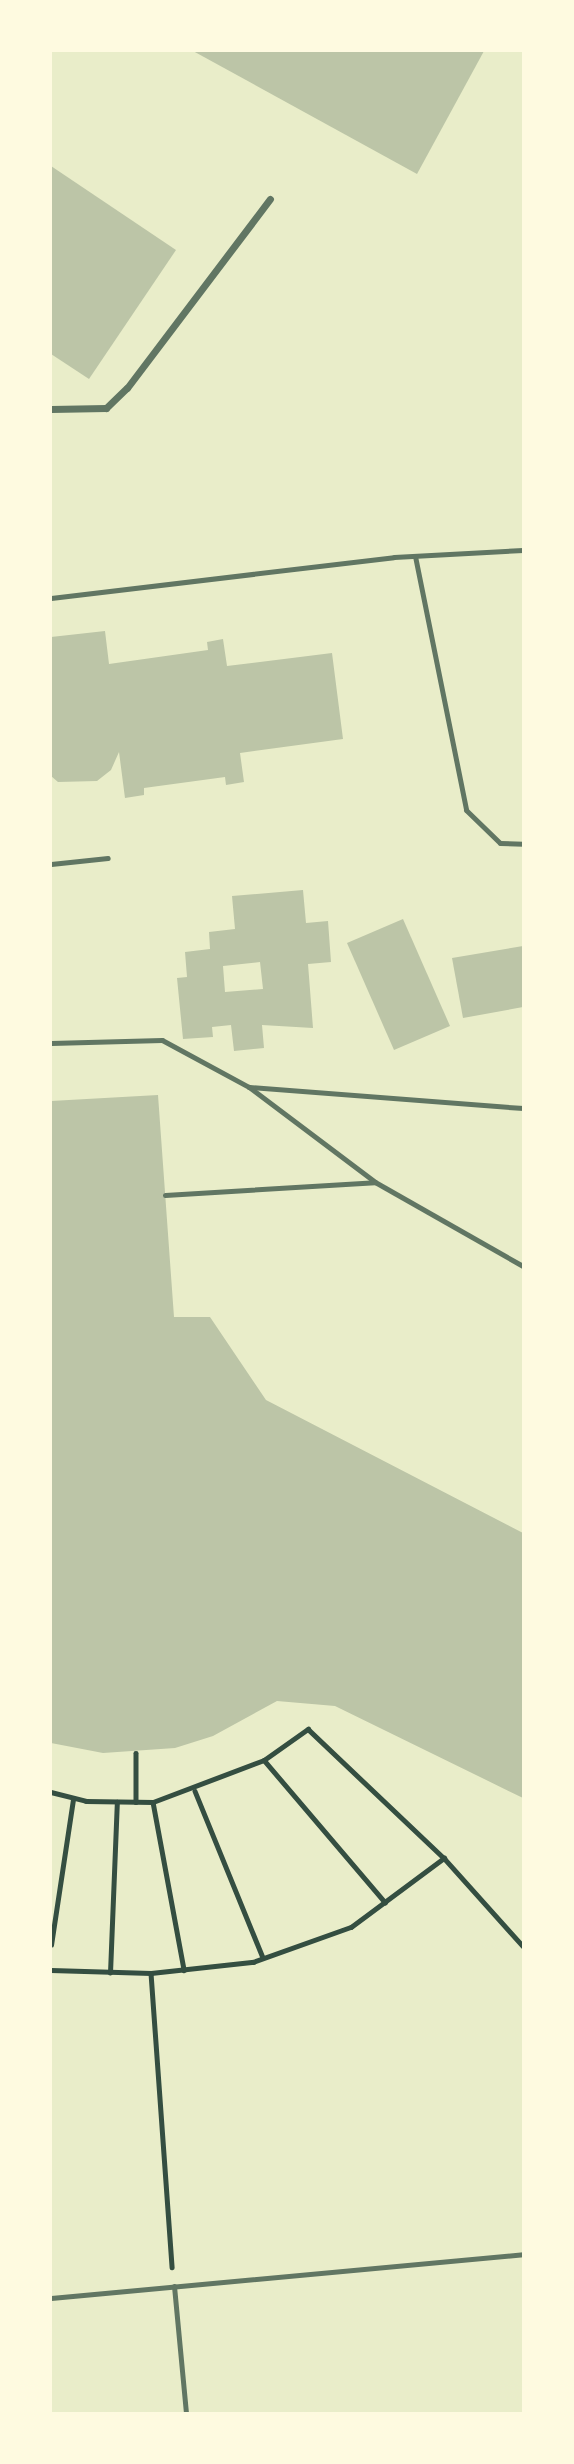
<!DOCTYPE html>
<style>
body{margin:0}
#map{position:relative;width:574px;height:2464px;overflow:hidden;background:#e9edc9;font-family:"Source Sans 3",sans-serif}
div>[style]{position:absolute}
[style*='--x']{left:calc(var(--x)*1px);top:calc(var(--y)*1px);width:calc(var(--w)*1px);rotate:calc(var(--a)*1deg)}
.building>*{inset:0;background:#bcc5a7}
.path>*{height:4.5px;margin:-2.25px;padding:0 2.25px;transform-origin:2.25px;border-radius:2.25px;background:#344e41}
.service>*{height:5px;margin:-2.5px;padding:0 2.5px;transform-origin:2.5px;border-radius:2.5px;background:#617663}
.minor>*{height:7px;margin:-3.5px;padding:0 3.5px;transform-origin:3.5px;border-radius:3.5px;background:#617663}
span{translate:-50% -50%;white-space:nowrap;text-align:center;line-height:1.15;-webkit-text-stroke:5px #fefae0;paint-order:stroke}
.frame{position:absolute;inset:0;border:52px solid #fefae0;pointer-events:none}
</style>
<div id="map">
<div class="building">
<i style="clip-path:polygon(193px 51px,484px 51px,417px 174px)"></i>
<i style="clip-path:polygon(51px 166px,176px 250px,89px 379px,51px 354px)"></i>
<i style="clip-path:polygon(105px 631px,109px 664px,208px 650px,207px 642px,223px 639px,227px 666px,332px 653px,343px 739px,240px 753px,244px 782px,226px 785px,225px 777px,144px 788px,144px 795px,125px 798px,119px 752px,111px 770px,97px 781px,58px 782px,51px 776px,51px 637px)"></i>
<i style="clip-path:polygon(evenodd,303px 890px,306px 923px,328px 921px,331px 962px,308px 964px,313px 1028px,262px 1025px,264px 1048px,234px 1051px,231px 1025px,212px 1027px,213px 1037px,183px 1039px,177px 978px,187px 977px,185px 952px,210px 949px,209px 932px,235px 929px,232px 896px,303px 890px,260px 962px,263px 989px,225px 992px,223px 966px,260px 962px)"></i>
<i style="clip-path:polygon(403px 919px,450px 1026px,394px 1050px,347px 943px)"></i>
<i style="clip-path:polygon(523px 946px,523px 1007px,463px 1018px,452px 958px)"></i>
<i style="clip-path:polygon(158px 1095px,174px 1317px,210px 1317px,266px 1400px,523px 1533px,523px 1798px,335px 1706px,277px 1701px,213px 1736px,175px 1748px,103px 1753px,51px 1743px,51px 1101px)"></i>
</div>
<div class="path">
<i style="--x:136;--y:1753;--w:49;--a:90"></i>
<i style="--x:264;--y:1760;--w:187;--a:49.6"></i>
<i style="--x:195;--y:1791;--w:180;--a:67.8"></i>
<i style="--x:51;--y:1792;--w:36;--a:14"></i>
<i style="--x:86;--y:1801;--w:67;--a:0.9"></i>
<i style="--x:153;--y:1802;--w:119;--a:-20.7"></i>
<i style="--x:264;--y:1760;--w:54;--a:-35.2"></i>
<i style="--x:308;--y:1729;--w:187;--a:43.5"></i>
<i style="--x:444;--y:1858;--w:118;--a:48.1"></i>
<i style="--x:153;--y:1802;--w:171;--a:79.5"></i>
<i style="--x:51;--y:1945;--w:148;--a:-81.4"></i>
<i style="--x:51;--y:1970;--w:100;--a:1.7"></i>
<i style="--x:151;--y:1973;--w:103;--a:-6.2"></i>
<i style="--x:253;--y:1962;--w:104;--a:-19.7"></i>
<i style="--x:351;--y:1927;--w:116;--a:-36.6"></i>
<i style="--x:110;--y:1973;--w:171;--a:-87.7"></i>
<i style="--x:151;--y:1973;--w:295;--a:85.9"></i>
</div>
<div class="service">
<i style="--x:415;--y:556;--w:259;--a:78.6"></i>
<i style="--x:466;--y:810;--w:47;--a:44.1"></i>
<i style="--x:500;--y:843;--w:23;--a:2"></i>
<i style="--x:51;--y:598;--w:345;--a:-6.8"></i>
<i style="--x:394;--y:557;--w:129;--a:-3.1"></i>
<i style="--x:51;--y:864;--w:57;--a:-6"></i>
<i style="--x:51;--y:1043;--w:111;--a:-1.5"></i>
<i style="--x:162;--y:1040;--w:99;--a:28.4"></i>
<i style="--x:249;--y:1087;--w:158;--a:37"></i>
<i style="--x:375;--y:1182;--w:170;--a:29.6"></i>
<i style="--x:249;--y:1087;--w:275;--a:4.4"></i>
<i style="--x:165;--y:1195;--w:210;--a:-3.5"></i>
<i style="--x:174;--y:2286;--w:128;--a:84.6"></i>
<i style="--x:51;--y:2298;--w:474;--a:-5.3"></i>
</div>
<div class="minor">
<i style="--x:51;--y:409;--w:55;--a:-1"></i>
<i style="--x:106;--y:408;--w:29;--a:-44"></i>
<i style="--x:127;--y:388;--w:237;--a:-52.9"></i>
</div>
<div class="frame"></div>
</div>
